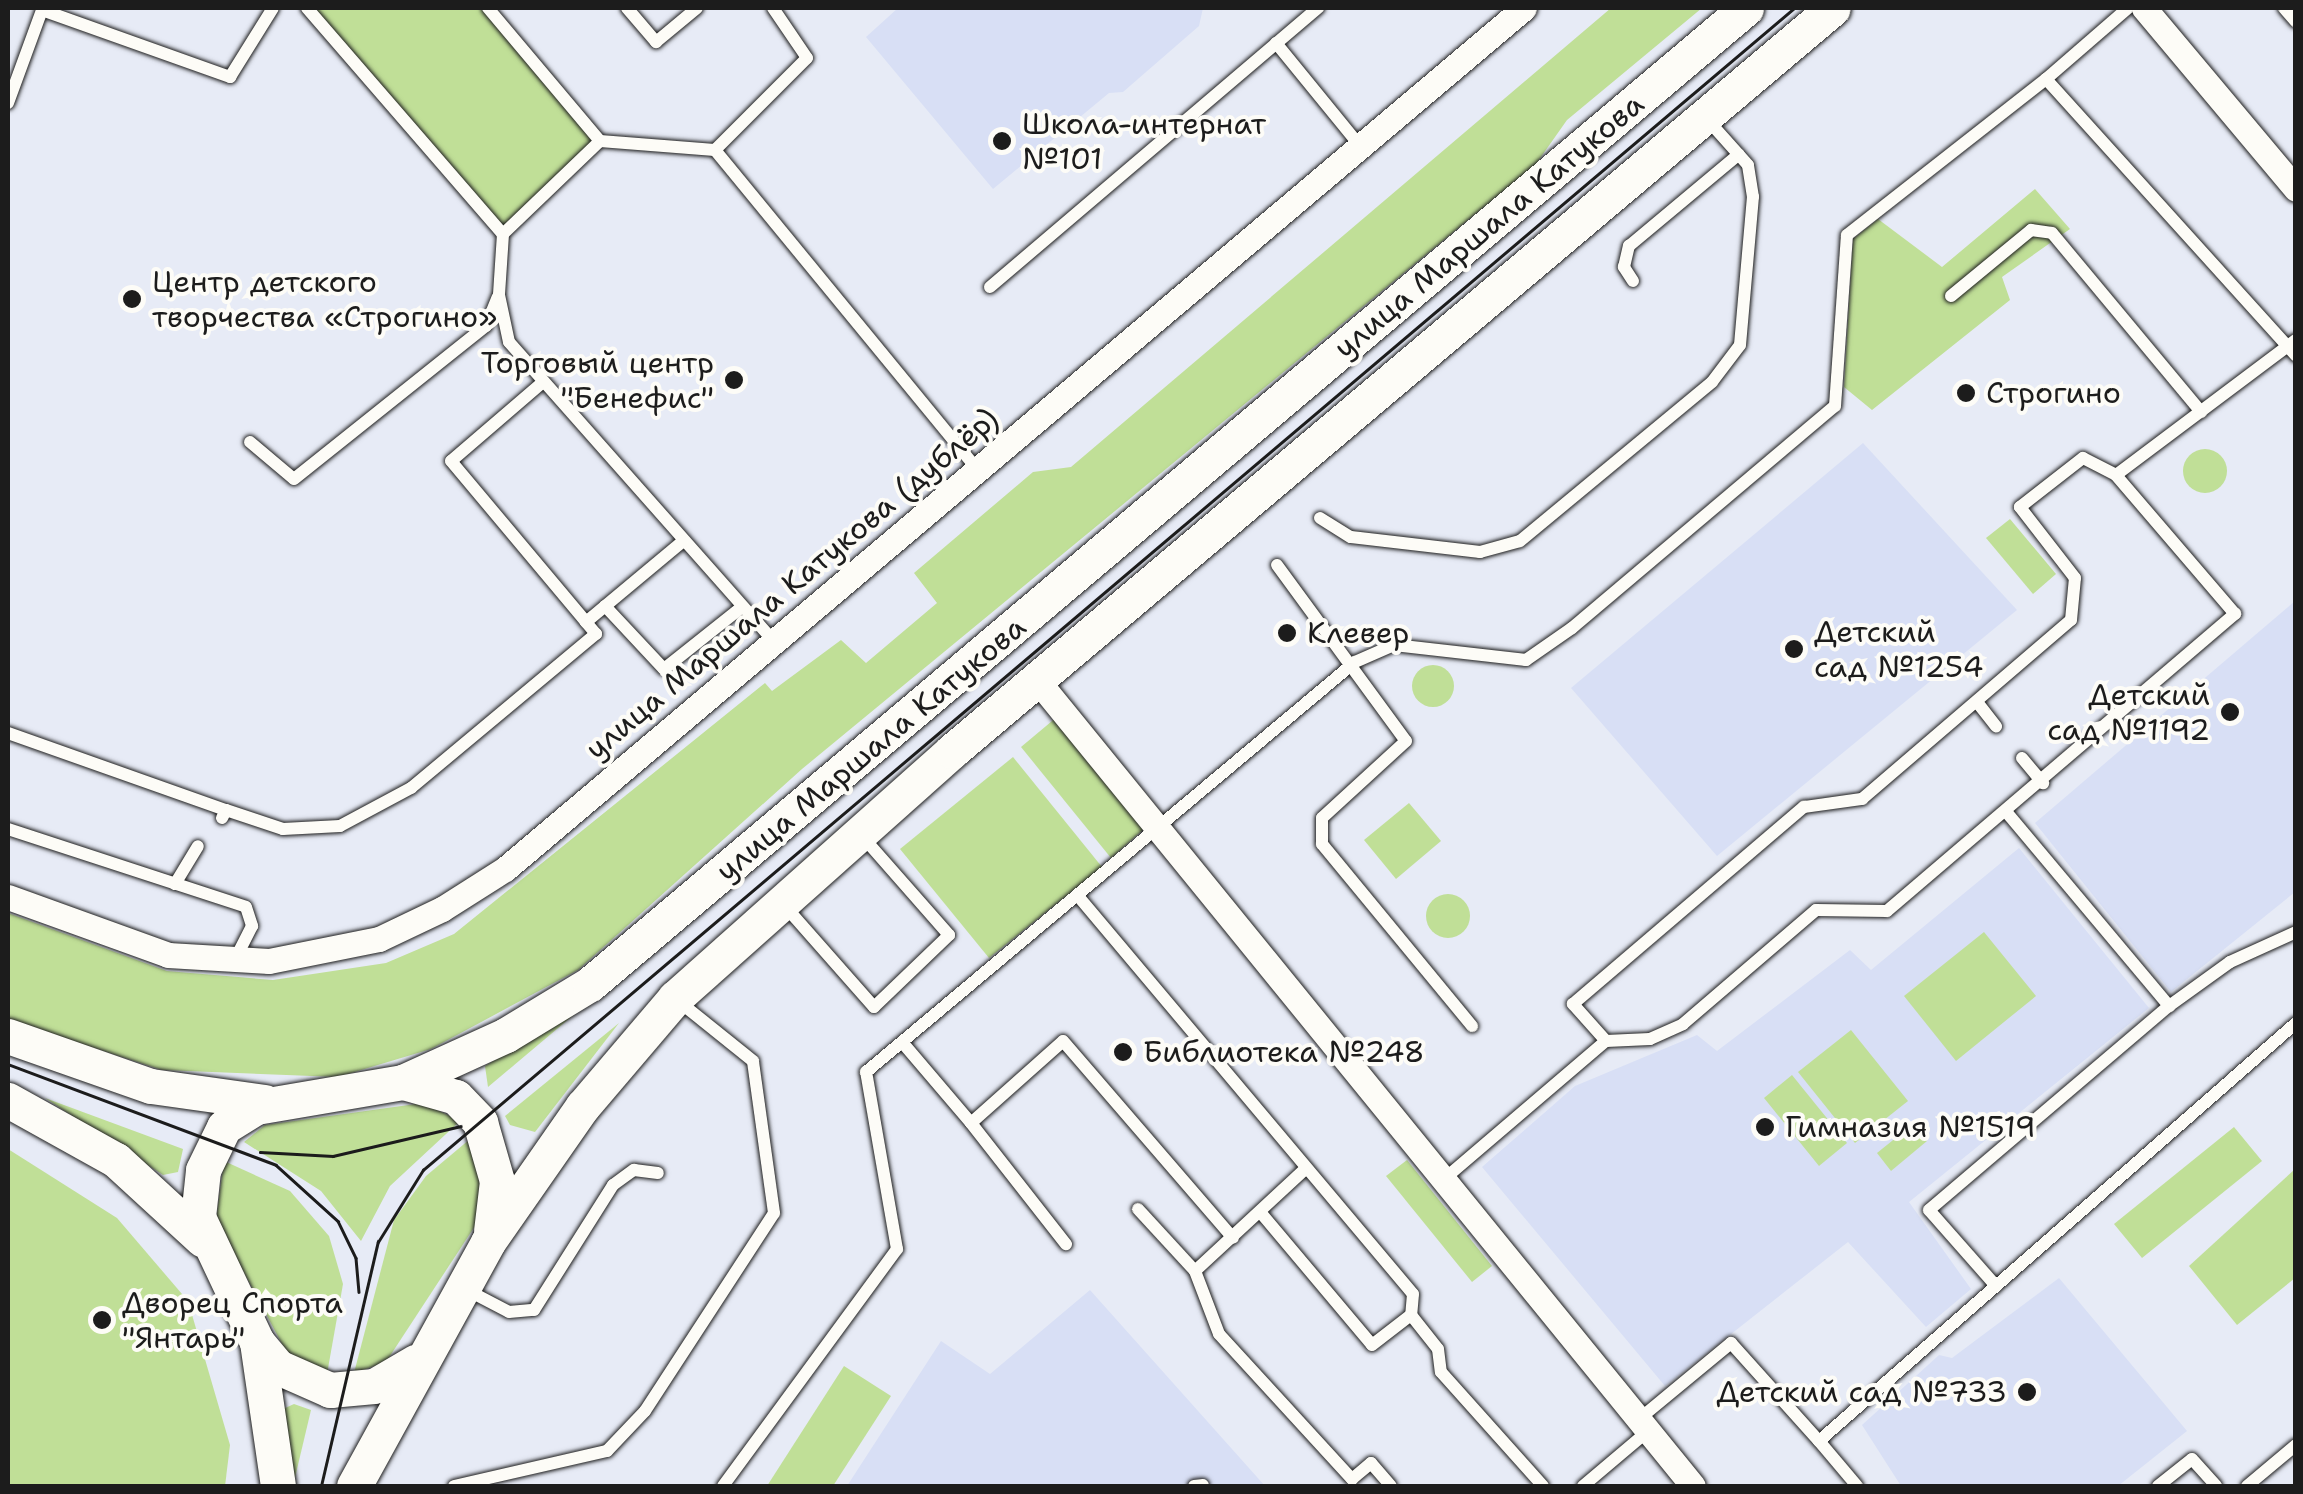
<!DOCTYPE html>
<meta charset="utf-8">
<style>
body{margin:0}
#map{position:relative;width:2303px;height:1494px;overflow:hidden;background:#e7ebf6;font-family:"Shantell Sans",sans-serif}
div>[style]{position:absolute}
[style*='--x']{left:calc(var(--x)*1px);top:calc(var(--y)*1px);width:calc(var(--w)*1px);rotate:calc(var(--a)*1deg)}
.built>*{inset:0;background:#d8dff5}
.green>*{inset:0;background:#c0df97}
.round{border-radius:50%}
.roads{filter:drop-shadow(0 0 2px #1c1c1c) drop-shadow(0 0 2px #1c1c1c)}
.lane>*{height:12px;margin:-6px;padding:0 6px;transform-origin:6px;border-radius:6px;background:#fdfcf7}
.street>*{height:25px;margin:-12.5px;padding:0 12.5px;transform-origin:12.5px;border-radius:12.5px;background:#fdfcf7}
.secondary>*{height:35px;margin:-17.5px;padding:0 17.5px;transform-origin:17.5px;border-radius:17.5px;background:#fdfcf7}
.tram>*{height:2.5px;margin:-1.25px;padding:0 1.25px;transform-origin:1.25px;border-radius:1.25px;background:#1c1c1c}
.dots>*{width:28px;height:28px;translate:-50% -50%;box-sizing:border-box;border:5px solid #fdfcf7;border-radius:50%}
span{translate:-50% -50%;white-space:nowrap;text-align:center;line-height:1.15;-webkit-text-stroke:8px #fdfcf7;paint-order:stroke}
.poi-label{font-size:30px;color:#1c1c1c}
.left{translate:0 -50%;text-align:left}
.right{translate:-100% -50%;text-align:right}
.street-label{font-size:30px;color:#1c1c1c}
.frame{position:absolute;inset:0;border:10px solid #1c1c1c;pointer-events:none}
</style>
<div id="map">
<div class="built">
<i style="clip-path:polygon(898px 8px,1203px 8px,1199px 26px,1123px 92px,1109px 93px,993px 189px,866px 37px)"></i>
<i style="clip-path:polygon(1863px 443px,2017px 610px,1717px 856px,1571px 688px)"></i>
<i style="clip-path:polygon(2295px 601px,2295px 892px,2171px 992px,2035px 823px)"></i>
<i style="clip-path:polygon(2019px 848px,2149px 1008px,1909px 1202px,1971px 1289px,1926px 1327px,1848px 1242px,1665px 1386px,1482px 1167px,1575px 1086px,1697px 1035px,1717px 1051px,1850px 950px,1871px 970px)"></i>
<i style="clip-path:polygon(2059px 1278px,2187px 1431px,2118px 1486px,1901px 1486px,1862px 1425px,1939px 1355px,1952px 1358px)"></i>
<i style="clip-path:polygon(1090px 1290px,1265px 1486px,847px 1486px,941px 1341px,990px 1374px)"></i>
</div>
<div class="green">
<i style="clip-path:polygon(307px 8px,488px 8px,600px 141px,503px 234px)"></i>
<i style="clip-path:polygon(1611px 8px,1702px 8px,1567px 120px,1536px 164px,802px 769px,578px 970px,431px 1049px,338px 1077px,162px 1070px,8px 1020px,8px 913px,167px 971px,273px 980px,386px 963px,454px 934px,765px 683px,772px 691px,841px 640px,866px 663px,937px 603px,914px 573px,1033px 472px,1071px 467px)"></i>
<i style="clip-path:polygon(2035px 189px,2070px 229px,2002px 277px,2010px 300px,1872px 410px,1844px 387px,1853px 239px,1878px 219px,1942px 267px)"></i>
<i class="round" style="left:2183px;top:449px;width:44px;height:44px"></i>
<i style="clip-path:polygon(2010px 519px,2056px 574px,2033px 594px,1986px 538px)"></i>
<i class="round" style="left:1412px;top:665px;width:42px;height:42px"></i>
<i style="clip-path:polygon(1058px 716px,1145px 828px,1111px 858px,1021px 747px)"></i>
<i style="clip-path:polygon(1013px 757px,1102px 867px,989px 958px,900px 849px)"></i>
<i style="clip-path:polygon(1409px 803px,1441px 841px,1396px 879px,1364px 840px)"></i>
<i class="round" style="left:1426px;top:894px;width:44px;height:44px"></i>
<i style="clip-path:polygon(1984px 932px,2036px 996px,1956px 1061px,1904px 996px)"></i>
<i style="clip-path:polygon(589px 1002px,488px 1087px,485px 1066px)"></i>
<i style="clip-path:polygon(619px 1023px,535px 1132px,510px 1125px,505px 1116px)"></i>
<i style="clip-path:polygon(1851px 1030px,1908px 1101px,1855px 1143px,1798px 1072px)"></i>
<i style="clip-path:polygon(1792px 1075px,1847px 1143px,1819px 1166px,1764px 1098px)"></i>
<i style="clip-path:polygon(45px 1098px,183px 1149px,178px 1172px,163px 1175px)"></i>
<i style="clip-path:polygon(423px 1103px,460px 1121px,390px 1186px,361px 1241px,321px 1191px,244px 1142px,265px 1125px)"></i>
<i style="clip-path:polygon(1913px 1124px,1927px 1141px,1891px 1171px,1877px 1153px)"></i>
<i style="clip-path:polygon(2234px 1127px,2262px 1161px,2142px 1258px,2114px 1224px)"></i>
<i style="clip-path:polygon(470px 1139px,483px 1172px,479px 1220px,386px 1362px,354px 1373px,394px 1220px,426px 1176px)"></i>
<i style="clip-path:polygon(8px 1149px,117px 1218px,188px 1301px,230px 1445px,225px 1486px,8px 1486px)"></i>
<i style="clip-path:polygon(1407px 1160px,1492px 1266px,1472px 1282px,1386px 1176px)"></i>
<i style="clip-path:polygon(224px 1161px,290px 1191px,329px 1236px,343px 1284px,327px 1374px,291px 1361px,216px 1220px)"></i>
<i style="clip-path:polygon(2295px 1169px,2295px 1278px,2237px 1325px,2189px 1266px)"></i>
<i style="clip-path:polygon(844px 1366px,891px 1396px,833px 1486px,767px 1486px)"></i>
<i style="clip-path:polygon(294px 1404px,311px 1410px,293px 1486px,283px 1409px)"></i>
</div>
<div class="roads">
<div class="lane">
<i style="--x:307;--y:8;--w:299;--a:49.1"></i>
<i style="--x:503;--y:234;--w:61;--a:93.8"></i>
<i style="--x:499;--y:295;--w:48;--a:78"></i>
<i style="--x:509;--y:342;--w:400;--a:48.5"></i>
<i style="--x:488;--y:8;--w:174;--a:49.9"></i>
<i style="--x:600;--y:141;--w:115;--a:4.5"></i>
<i style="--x:715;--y:150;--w:414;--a:50.6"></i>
<i style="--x:627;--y:8;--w:45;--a:49.5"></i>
<i style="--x:656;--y:42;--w:53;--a:-39.7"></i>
<i style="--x:2284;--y:8;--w:18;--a:49"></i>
<i style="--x:1276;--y:43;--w:133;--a:50.8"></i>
<i style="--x:2046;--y:79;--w:108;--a:-40.9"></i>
<i style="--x:8;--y:103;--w:99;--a:-69.9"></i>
<i style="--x:42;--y:10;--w:200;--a:19.6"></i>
<i style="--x:230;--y:77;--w:81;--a:-58.1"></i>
<i style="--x:715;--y:150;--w:130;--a:-45"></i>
<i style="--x:807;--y:58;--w:60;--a:-124.2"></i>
<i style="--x:503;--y:234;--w:134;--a:-43.8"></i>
<i style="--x:1633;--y:281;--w:17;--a:-123"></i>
<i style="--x:1624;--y:267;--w:22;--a:-77"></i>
<i style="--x:1629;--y:246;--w:143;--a:-39.9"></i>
<i style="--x:990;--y:287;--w:431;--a:-40.4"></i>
<i style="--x:1951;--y:296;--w:104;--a:-39.5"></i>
<i style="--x:2031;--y:230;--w:21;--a:8"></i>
<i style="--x:2052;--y:233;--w:233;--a:50.2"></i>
<i style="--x:543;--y:382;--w:121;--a:139.3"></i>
<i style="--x:451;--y:461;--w:210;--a:50"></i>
<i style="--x:250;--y:442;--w:57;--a:40.1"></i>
<i style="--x:294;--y:479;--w:246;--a:-38.6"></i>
<i style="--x:486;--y:326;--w:31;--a:-68"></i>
<i style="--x:1320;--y:518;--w:36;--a:32"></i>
<i style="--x:1351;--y:537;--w:130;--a:6.6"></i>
<i style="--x:1480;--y:552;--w:41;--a:-15.4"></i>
<i style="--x:1520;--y:541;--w:249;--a:-39.6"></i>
<i style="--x:1712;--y:382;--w:46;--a:-52.9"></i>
<i style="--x:1740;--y:345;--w:149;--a:-85"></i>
<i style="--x:1753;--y:197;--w:32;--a:-99"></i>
<i style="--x:1748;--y:165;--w:63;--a:-131.8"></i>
<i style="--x:1277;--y:565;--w:218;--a:53.8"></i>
<i style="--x:1406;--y:741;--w:114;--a:137.5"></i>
<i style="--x:1322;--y:818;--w:26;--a:90"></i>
<i style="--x:1322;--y:844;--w:236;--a:50.5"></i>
<i style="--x:605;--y:606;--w:86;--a:46.9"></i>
<i style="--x:664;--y:669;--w:100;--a:-38.5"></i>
<i style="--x:1977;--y:702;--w:31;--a:52"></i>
<i style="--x:8;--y:733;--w:231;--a:19.5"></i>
<i style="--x:2022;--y:758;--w:33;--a:50"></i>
<i style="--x:2008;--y:814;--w:251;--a:50"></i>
<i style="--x:222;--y:818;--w:9;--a:-63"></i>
<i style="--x:226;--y:810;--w:60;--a:18.4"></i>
<i style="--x:283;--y:829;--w:57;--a:-3"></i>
<i style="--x:340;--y:826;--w:81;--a:-28.2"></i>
<i style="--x:411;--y:788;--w:241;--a:-39.8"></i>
<i style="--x:596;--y:634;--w:16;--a:-130"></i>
<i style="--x:586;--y:622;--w:125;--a:-39.8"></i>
<i style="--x:8;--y:829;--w:250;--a:18.1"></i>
<i style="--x:246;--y:907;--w:20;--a:72"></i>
<i style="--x:252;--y:926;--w:37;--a:117"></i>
<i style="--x:175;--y:884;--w:44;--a:-58.8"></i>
<i style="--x:1078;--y:896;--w:520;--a:49.91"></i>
<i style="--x:1413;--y:1294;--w:21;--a:95"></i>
<i style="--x:1411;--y:1315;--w:43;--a:51.5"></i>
<i style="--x:1438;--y:1349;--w:23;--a:83"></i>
<i style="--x:1441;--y:1372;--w:153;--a:48.2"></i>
<i style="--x:784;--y:905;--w:136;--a:48.6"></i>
<i style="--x:874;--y:1007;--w:104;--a:-43.8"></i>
<i style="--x:949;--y:935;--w:130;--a:-131.3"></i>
<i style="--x:1606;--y:1041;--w:44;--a:-2.6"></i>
<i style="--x:1650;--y:1039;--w:36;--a:-24"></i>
<i style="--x:1683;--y:1024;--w:175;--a:-40.6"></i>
<i style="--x:1816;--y:910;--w:71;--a:0.8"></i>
<i style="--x:1887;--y:911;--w:458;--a:-40.5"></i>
<i style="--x:2235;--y:614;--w:183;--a:-130.6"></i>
<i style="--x:2116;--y:475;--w:225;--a:-36.9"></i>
<i style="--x:902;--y:1042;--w:106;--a:49.6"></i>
<i style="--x:971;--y:1123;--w:123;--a:-41.7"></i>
<i style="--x:1063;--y:1041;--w:260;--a:49.2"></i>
<i style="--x:971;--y:1123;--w:154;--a:51.9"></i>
<i style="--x:1303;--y:1171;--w:147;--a:137.2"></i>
<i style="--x:1195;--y:1271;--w:67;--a:69.1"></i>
<i style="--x:1219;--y:1334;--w:197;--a:47.5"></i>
<i style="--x:1352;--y:1479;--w:25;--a:-40"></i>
<i style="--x:1371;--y:1463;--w:30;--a:49"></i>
<i style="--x:1443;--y:1180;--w:214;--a:-40.5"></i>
<i style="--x:1606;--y:1041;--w:50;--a:-131.7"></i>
<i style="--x:1573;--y:1004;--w:304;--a:-40.5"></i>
<i style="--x:1804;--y:807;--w:59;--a:-7.9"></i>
<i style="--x:1862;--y:799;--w:275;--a:-40.6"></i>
<i style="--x:2071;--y:620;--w:42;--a:-84.6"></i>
<i style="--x:2075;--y:578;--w:90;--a:-127.8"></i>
<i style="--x:2020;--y:507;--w:80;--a:-37.9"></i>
<i style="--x:2083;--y:458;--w:37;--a:27"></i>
<i style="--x:1138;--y:1209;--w:84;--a:47.4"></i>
<i style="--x:1261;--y:1213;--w:172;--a:49.9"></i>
<i style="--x:1372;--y:1345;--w:49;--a:-37.6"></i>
<i style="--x:1996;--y:1286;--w:101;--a:-131.4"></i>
<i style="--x:1929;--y:1210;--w:315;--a:-40.4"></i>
<i style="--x:2169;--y:1006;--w:75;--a:-35.8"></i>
<i style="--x:2230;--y:962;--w:72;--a:-24.4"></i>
<i style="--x:467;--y:1290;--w:47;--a:27.6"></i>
<i style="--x:509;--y:1312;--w:25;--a:-5"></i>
<i style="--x:534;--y:1310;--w:148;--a:-57.7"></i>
<i style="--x:613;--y:1185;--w:26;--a:-36"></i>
<i style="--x:634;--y:1170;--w:24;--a:7"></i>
<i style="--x:1638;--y:1420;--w:121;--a:-39.6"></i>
<i style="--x:1731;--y:1343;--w:132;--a:48.1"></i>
<i style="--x:1819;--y:1441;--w:634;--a:-41.23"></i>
<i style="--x:1819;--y:1441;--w:59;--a:49.8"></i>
<i style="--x:454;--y:1486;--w:157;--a:-12.9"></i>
<i style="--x:607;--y:1451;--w:55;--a:-46.5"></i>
<i style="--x:645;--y:1411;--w:236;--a:-56.9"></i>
<i style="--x:774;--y:1213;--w:153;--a:-97.9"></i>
<i style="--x:753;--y:1061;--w:97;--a:-141.2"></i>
<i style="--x:723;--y:1486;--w:294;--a:-53.7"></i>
<i style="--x:897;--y:1249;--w:180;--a:-99.9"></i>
<i style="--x:866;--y:1072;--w:638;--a:-39.98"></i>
<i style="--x:1355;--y:662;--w:43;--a:-23.6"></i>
<i style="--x:1394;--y:645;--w:133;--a:6.5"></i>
<i style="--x:1526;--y:660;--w:56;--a:-34.8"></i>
<i style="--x:1572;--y:628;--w:344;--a:-40.2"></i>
<i style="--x:1835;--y:406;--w:171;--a:-86"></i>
<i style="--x:1847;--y:235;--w:253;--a:-38.1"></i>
<i style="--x:2046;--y:79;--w:373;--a:47.9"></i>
<i style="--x:1194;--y:1486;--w:9;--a:-6"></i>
<i style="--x:1583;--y:1486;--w:84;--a:-40.2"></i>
<i style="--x:2158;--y:1486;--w:43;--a:-38.5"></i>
<i style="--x:2192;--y:1459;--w:36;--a:48"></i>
<i style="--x:2247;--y:1486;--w:64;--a:-39.9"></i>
</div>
<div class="street">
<i style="--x:2144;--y:8;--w:236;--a:50"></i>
<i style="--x:1037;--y:680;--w:1039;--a:50.86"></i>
<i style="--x:8;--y:897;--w:170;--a:19.9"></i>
<i style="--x:168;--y:955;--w:101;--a:3.4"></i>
<i style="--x:269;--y:961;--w:112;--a:-11.3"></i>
<i style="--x:379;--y:939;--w:70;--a:-25.5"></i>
<i style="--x:442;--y:909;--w:75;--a:-32.4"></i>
<i style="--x:505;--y:869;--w:1334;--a:-40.2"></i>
</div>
<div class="secondary">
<i style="--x:8;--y:1036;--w:151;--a:19.3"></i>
<i style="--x:151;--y:1086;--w:115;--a:8"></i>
<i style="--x:403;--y:1082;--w:55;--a:15.8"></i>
<i style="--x:456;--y:1097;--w:35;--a:46"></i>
<i style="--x:480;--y:1122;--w:61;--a:73.9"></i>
<i style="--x:497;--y:1181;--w:50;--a:96.8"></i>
<i style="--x:8;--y:1100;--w:124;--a:29.1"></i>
<i style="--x:116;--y:1160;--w:117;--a:42.6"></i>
<i style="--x:257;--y:1342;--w:33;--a:50"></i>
<i style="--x:278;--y:1367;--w:57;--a:23.9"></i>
<i style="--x:330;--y:1390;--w:44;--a:-5.2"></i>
<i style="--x:374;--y:1386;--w:48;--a:-30.3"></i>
<i style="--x:278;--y:1486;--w:146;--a:-98.3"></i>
<i style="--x:257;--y:1342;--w:138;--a:-115.3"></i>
<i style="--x:198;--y:1217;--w:47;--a:-83.9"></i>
<i style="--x:203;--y:1170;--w:48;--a:-64"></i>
<i style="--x:224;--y:1127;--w:38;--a:-32"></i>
<i style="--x:256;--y:1107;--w:149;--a:-9.7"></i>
<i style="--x:403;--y:1082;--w:113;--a:-24.5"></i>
<i style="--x:506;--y:1035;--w:98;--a:-31.3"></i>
<i style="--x:590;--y:984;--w:1513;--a:-40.17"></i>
<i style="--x:354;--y:1486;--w:278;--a:-61.2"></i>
<i style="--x:488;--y:1242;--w:166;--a:-55.1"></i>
<i style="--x:583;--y:1106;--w:142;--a:-49.6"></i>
<i style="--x:675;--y:998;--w:371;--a:-41.7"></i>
<i style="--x:952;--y:751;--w:1152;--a:-40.14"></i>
</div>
</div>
<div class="tram">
<i style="--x:8;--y:1064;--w:286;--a:20.6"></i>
<i style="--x:276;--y:1165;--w:84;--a:42.1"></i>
<i style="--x:338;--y:1221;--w:41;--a:64.1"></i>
<i style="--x:356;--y:1258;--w:34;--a:85"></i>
<i style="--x:260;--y:1152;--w:73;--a:3.1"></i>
<i style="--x:333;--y:1156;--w:131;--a:-13.2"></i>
<i style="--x:321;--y:1486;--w:251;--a:-76.9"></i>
<i style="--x:378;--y:1242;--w:85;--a:-58"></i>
<i style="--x:423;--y:1170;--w:1797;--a:-40.28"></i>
</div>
<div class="dots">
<i style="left:1002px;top:141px;background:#1c1c1c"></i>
<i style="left:132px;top:299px;background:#1c1c1c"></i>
<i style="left:734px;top:380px;background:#1c1c1c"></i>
<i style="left:1966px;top:393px;background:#1c1c1c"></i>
<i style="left:1287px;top:633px;background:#1c1c1c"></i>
<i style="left:1794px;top:649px;background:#1c1c1c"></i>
<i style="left:2230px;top:712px;background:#1c1c1c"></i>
<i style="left:1123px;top:1052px;background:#1c1c1c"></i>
<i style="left:1765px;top:1127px;background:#1c1c1c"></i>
<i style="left:102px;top:1320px;background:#1c1c1c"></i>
<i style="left:2027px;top:1392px;background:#1c1c1c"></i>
</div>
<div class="poi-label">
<span class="left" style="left:1022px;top:141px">Школа-интернат<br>№101</span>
<span class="left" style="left:152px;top:299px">Центр детского<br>творчества «Строгино»</span>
<span class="right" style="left:714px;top:380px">Торговый центр<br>"Бенефис"</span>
<span class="left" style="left:1986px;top:393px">Строгино</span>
<span class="left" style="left:1814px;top:649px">Детский<br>сад №1254</span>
<span class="left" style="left:1307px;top:633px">Клевер</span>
<span class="right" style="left:2210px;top:712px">Детский<br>сад №1192</span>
<span class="left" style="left:1143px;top:1052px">Библиотека №248</span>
<span class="left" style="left:1785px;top:1127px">Гимназия №1519</span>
<span class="left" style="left:122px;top:1320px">Дворец Спорта<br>"Янтарь"</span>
<span class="right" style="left:2007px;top:1392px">Детский сад №733</span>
</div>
<div class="street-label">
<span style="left:1489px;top:226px;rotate:-40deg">улица Маршала Катукова</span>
<span style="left:792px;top:584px;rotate:-40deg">улица Маршала Катукова (дублёр)</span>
<span style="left:871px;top:749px;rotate:-40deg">улица Маршала Катукова</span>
</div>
<div class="frame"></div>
</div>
